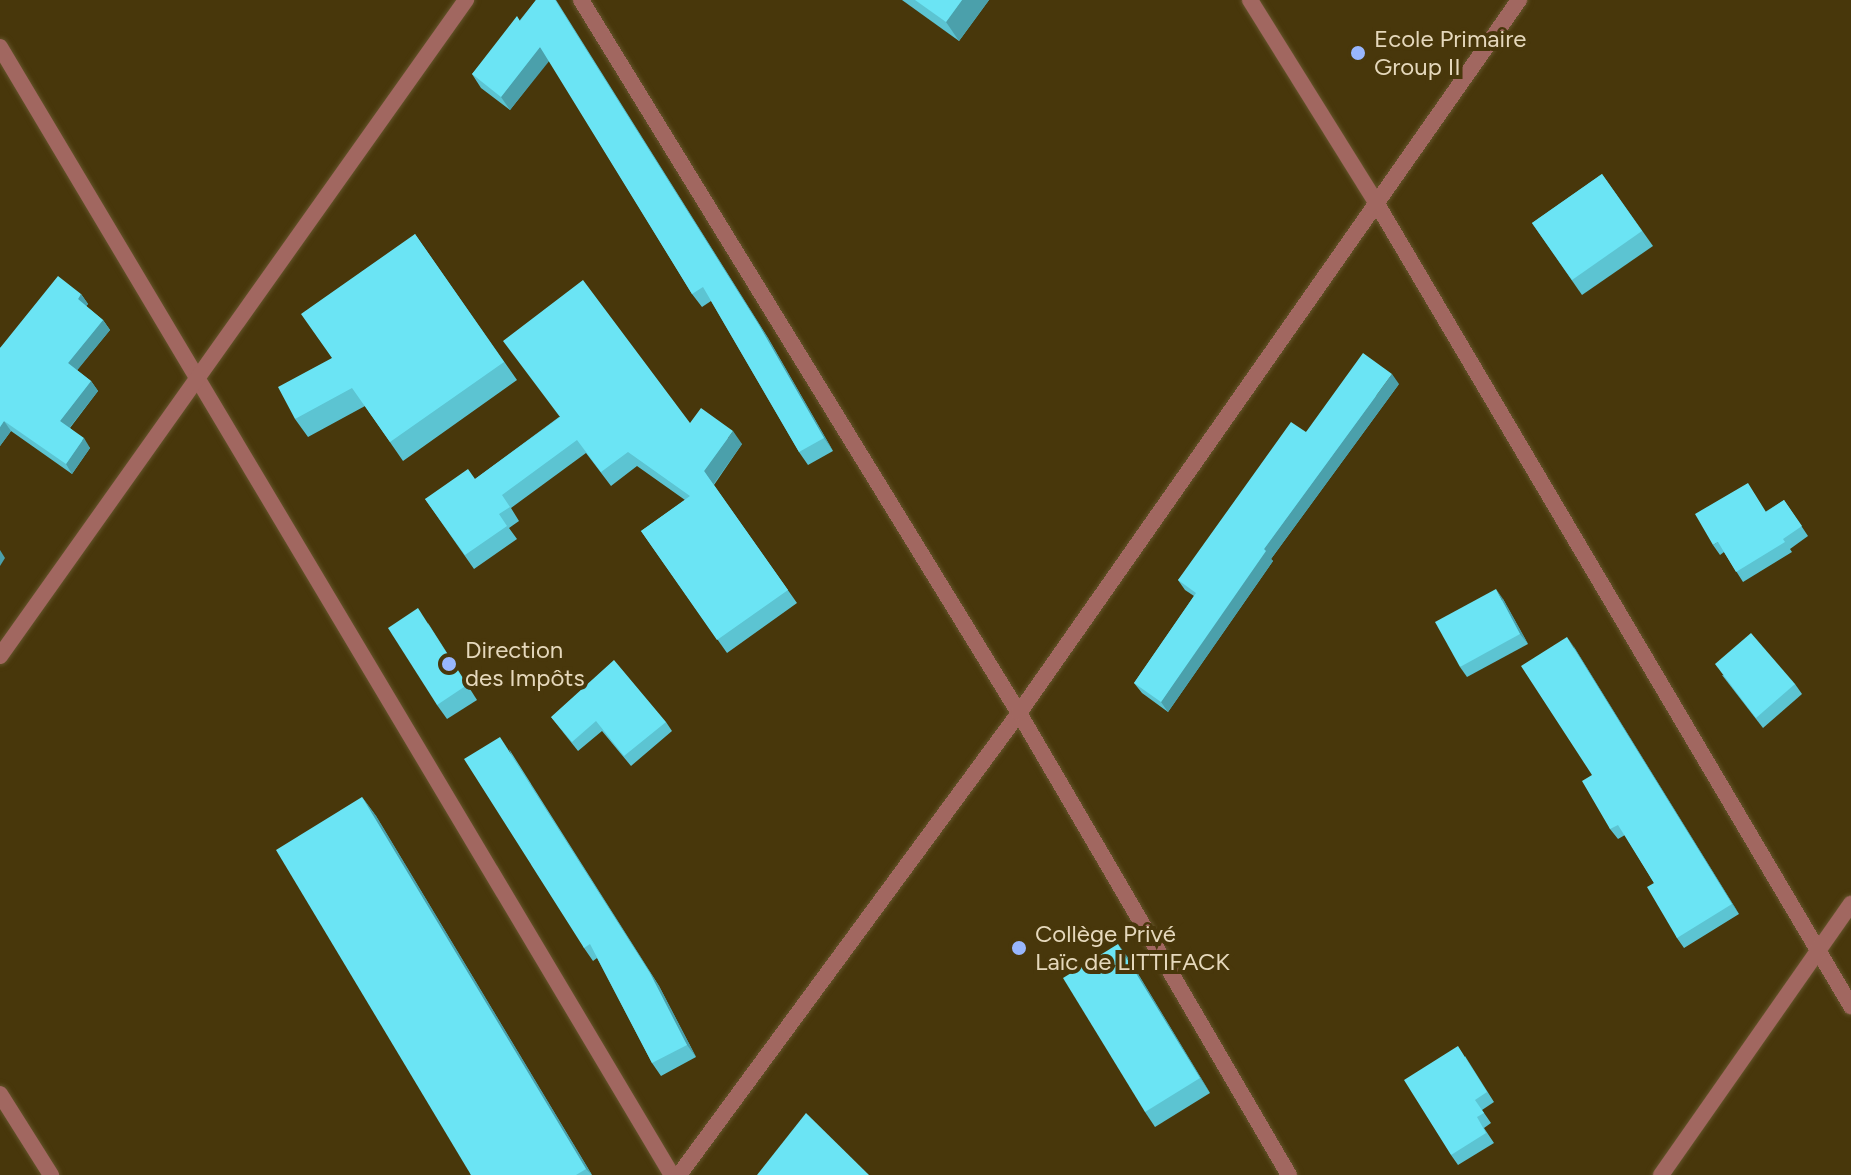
<!DOCTYPE html>
<meta charset="utf-8">
<style>
body{margin:0}
#map{position:relative;width:1851px;height:1175px;overflow:hidden;background:#48370b;font-family:Figtree,sans-serif}
div>[style]{position:absolute}
[style*='--x']{left:calc(var(--x)*1px);top:calc(var(--y)*1px);width:calc(var(--w)*1px);rotate:calc(var(--a)*1deg)}
.roads{filter:drop-shadow(0 0 2px #64542b) drop-shadow(0 0 2px #64542b)}
.minor>*{height:16px;margin:-8px;padding:0 8px;transform-origin:8px;border-radius:8px;background:#a16760}
.wall>*{inset:0;background:#5cc4d2}
.shaded-wall>*{inset:0;background:#4ba0ab}
.building>*{inset:0;background:#6be4f4}
.dots>*{width:22px;height:22px;translate:-50% -50%;box-sizing:border-box;border:4px solid #48370b;border-radius:50%}
span{translate:-50% -50%;white-space:nowrap;text-align:center;line-height:1.15;-webkit-text-stroke:8px #48370b;paint-order:stroke}
.poi-label{font-size:24px;color:#e5d8bc}
.left{translate:0 -50%;text-align:left}
</style>
<div id="map">
<div class="roads">
<div class="minor">
<i style="--x:581;--y:0;--w:837;--a:58.44"></i>
<i style="--x:1019;--y:713;--w:535;--a:59.7"></i>
<i style="--x:1250;--y:0;--w:240;--a:58.1"></i>
<i style="--x:1377;--y:204;--w:932;--a:59.42"></i>
<i style="--x:0;--y:47;--w:1313;--a:59.22"></i>
<i style="--x:0;--y:656;--w:805;--a:-54.61"></i>
<i style="--x:0;--y:1094;--w:96;--a:57.8"></i>
<i style="--x:679;--y:1175;--w:574;--a:-53.65"></i>
<i style="--x:1019;--y:713;--w:871;--a:-54.96"></i>
<i style="--x:1661;--y:1175;--w:331;--a:-55"></i>
</div>
</div>
<div class="wall">
<i style="clip-path:polygon(536px 0,556px 0,768px 338px,833px 451px,808px 465px,799px 452px,711px 301px,702px 307px,692px 294px,549px 60px,510px 110px,481px 88px,472px 74px,520px 20px)"></i>
<i style="clip-path:polygon(902px 0,989px 0,959px 41px)"></i>
<i style="clip-path:polygon(1602px 174px,1653px 246px,1582px 295px,1532px 223px)"></i>
<i style="clip-path:polygon(415px 234px,517px 380px,403px 461px,365px 406px,308px 437px,295px 419px,332px 358px)"></i>
<i style="clip-path:polygon(81px 294px,88px 304px,86px 306px,103px 320px,110px 330px,77px 370px,91px 381px,98px 391px,70px 428px,90px 448px,72px 474px,11px 431px,0 446px,0 348px)"></i>
<i style="clip-path:polygon(1399px 384px,1271px 559px,1273px 561px,1168px 712px,1142px 693px,1134px 683px,1194px 596px,1185px 590px,1178px 580px,1306px 432px)"></i>
<i style="clip-path:polygon(559px 417px,690px 423px,742px 444px,714px 485px,797px 603px,727px 653px,641px 531px,685px 500px,637px 466px,611px 486px,586px 453px,511px 508px,519px 521px,509px 528px,517px 539px,474px 569px,425px 499px,475px 479px)"></i>
<i style="clip-path:polygon(1784px 500px,1808px 536px,1790px 549px,1792px 552px,1743px 582px,1724px 552px,1720px 555px,1713px 545px)"></i>
<i style="clip-path:polygon(1503px 599px,1528px 644px,1467px 677px,1460px 667px)"></i>
<i style="clip-path:polygon(428px 623px,477px 700px,447px 719px,437px 705px)"></i>
<i style="clip-path:polygon(1574px 647px,1739px 914px,1684px 948px,1677px 938px,1654px 883px,1625px 835px,1618px 839px,1610px 829px,1592px 775px)"></i>
<i style="clip-path:polygon(1722px 675px,1795px 684px,1802px 694px,1763px 728px)"></i>
<i style="clip-path:polygon(551px 717px,666px 722px,672px 731px,631px 766px,602px 731px,578px 751px)"></i>
<i style="clip-path:polygon(509px 749px,659px 986px,696px 1057px,661px 1076px,652px 1063px,597px 958px,593px 961px,584px 948px)"></i>
<i style="clip-path:polygon(362px 797px,376px 816px,592px 1175px,471px 1175px)"></i>
<i style="clip-path:polygon(1129px 959px,1210px 1093px,1155px 1127px,1145px 1112px)"></i>
<i style="clip-path:polygon(1465px 1056px,1494px 1102px,1482px 1110px,1491px 1123px,1484px 1128px,1494px 1143px,1458px 1165px,1451px 1155px)"></i>
</div>
<div class="shaded-wall">
<i style="clip-path:polygon(555px 0,768px 338px,833px 451px,824px 438px)"></i>
<i style="clip-path:polygon(962px 0,989px 0,959px 41px,946px 22px)"></i>
<i style="clip-path:polygon(540px 47px,550px 60px,510px 110px,501px 97px)"></i>
<i style="clip-path:polygon(81px 294px,88px 304px,84px 309px,78px 299px)"></i>
<i style="clip-path:polygon(103px 320px,110px 330px,75px 373px,68px 363px)"></i>
<i style="clip-path:polygon(1392px 374px,1399px 384px,1271px 559px,1273px 561px,1168px 712px,1161px 702px,1264px 549px)"></i>
<i style="clip-path:polygon(91px 381px,98px 391px,67px 431px,60px 421px)"></i>
<i style="clip-path:polygon(4px 421px,11px 431px,0 446px,0 427px)"></i>
<i style="clip-path:polygon(733px 431px,742px 444px,713px 485px,704px 471px)"></i>
<i style="clip-path:polygon(84px 438px,90px 448px,72px 474px,66px 464px)"></i>
<i style="clip-path:polygon(0 550px,5px 558px,0 566px)"></i>
<i style="clip-path:polygon(1496px 589px,1503px 599px,1528px 644px,1520px 634px)"></i>
<i style="clip-path:polygon(1567px 637px,1574px 647px,1739px 914px,1732px 904px)"></i>
<i style="clip-path:polygon(500px 737px,659px 986px,696px 1057px,687px 1045px)"></i>
<i style="clip-path:polygon(362px 797px,376px 816px,592px 1175px,586px 1169px)"></i>
<i style="clip-path:polygon(1118px 944px,1129px 959px,1210px 1093px,1200px 1078px)"></i>
</div>
<div class="building">
<i style="clip-path:polygon(536px 0,555px 0,759px 325px,824px 438px,799px 452px,703px 287px,692px 294px,540px 47px,501px 97px,472px 74px,517px 16px,520px 21px)"></i>
<i style="clip-path:polygon(915px 0,962px 0,946px 22px)"></i>
<i style="clip-path:polygon(1602px 174px,1642px 231px,1572px 280px,1532px 223px)"></i>
<i style="clip-path:polygon(415px 234px,504px 362px,390px 442px,352px 388px,295px 419px,278px 387px,332px 358px,301px 314px)"></i>
<i style="clip-path:polygon(58px 276px,81px 294px,78px 299px,103px 320px,68px 363px,91px 381px,60px 421px,84px 438px,66px 464px,4px 421px,0 427px,0 348px)"></i>
<i style="clip-path:polygon(583px 280px,690px 423px,701px 408px,733px 431px,704px 471px,788px 590px,717px 640px,641px 531px,690px 496px,628px 452px,601px 472px,577px 440px,502px 495px,510px 507px,499px 514px,507px 526px,465px 555px,425px 499px,468px 469px,475px 479px,560px 417px,503px 341px)"></i>
<i style="clip-path:polygon(1363px 353px,1392px 374px,1264px 549px,1266px 551px,1161px 702px,1134px 683px,1196px 593px,1178px 580px,1291px 422px,1306px 432px)"></i>
<i style="clip-path:polygon(1748px 483px,1766px 512px,1784px 500px,1802px 526px,1783px 539px,1785px 542px,1736px 572px,1718px 542px,1713px 545px,1695px 514px)"></i>
<i style="clip-path:polygon(1496px 589px,1520px 634px,1460px 667px,1435px 622px)"></i>
<i style="clip-path:polygon(418px 608px,467px 685px,437px 705px,388px 628px)"></i>
<i style="clip-path:polygon(1751px 633px,1795px 684px,1756px 718px,1715px 664px)"></i>
<i style="clip-path:polygon(1567px 637px,1732px 904px,1677px 938px,1647px 887px,1654px 883px,1618px 825px,1610px 829px,1582px 781px,1592px 775px,1521px 666px)"></i>
<i style="clip-path:polygon(614px 660px,666px 722px,624px 756px,596px 721px,572px 742px,551px 717px)"></i>
<i style="clip-path:polygon(500px 737px,650px 973px,687px 1045px,652px 1063px,590px 944px,584px 948px,464px 759px)"></i>
<i style="clip-path:polygon(362px 797px,586px 1169px,576px 1175px,471px 1175px,276px 850px)"></i>
<i style="clip-path:polygon(1118px 944px,1200px 1078px,1145px 1112px,1063px 978px)"></i>
<i style="clip-path:polygon(1458px 1046px,1487px 1092px,1475px 1100px,1484px 1113px,1477px 1117px,1486px 1133px,1451px 1155px,1404px 1080px)"></i>
<i style="clip-path:polygon(806px 1113px,869px 1175px,757px 1175px)"></i>
</div>
<div class="dots">
<i style="left:1358px;top:53px;background:#98b6fd"></i>
<i style="left:449px;top:664px;background:#98b6fd"></i>
<i style="left:1019px;top:948px;background:#98b6fd"></i>
</div>
<div class="poi-label">
<span class="left" style="left:1374px;top:53px">Ecole Primaire<br>Group II</span>
<span class="left" style="left:465px;top:664px">Direction<br>des Impôts</span>
<span class="left" style="left:1035px;top:948px">Collège Privé<br>Laïc de LITTIFACK</span>
</div>
</div>
